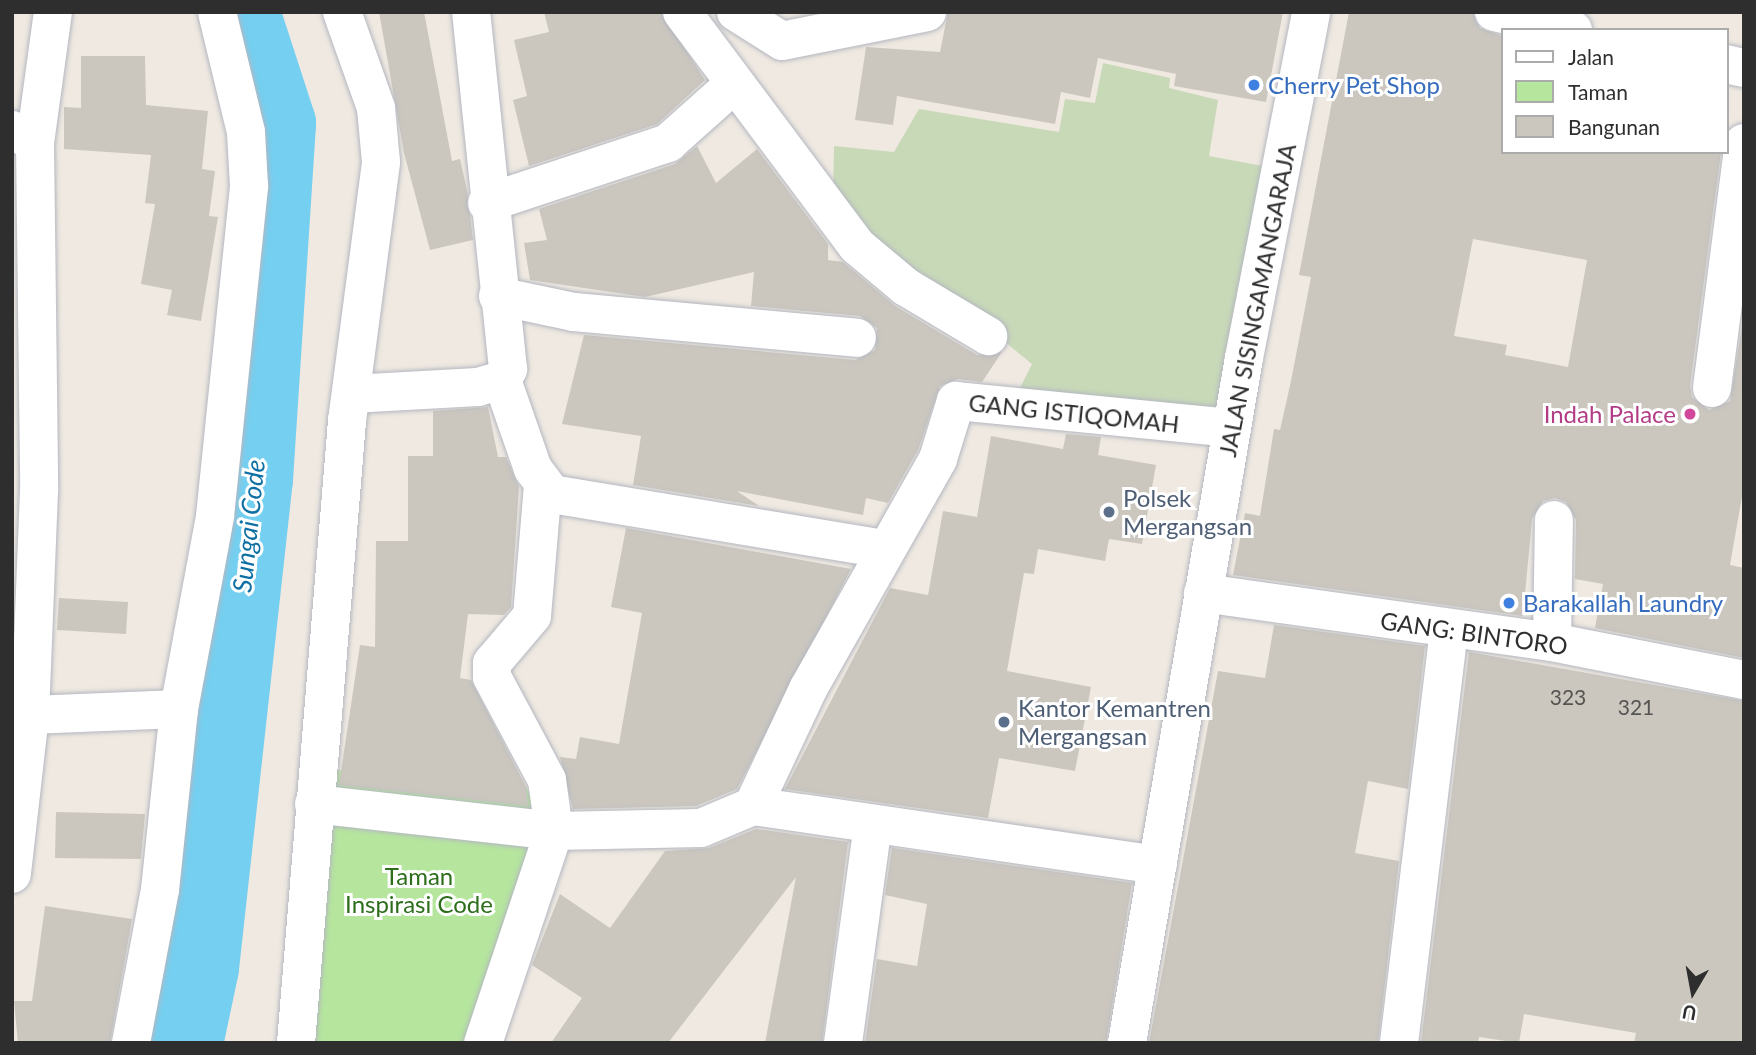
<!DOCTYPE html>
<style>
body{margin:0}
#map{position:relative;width:1756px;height:1055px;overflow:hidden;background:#efe9e1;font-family:Lato,sans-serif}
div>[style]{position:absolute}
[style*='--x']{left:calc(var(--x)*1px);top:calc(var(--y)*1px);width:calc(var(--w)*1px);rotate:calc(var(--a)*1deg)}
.green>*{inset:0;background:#b6e59e}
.cemetery>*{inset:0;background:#c8d9b8}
.river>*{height:75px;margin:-37.5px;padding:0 37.5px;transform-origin:37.5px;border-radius:37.5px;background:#75cff0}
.building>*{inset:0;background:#cbc7bf}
.roads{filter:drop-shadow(0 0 2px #b4b7c1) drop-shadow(0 0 2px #b4b7c1)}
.street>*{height:38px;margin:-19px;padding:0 19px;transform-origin:19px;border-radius:19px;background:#fff}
.secondary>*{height:38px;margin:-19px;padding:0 19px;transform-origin:19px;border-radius:19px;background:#fff}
.dots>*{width:19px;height:19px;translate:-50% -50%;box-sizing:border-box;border:4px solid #fff;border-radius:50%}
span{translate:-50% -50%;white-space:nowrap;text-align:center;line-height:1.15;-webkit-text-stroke:6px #fff;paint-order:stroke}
.number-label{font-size:21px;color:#555452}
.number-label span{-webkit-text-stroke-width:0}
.shop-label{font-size:24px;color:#366cbe}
.left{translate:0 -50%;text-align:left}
.street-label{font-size:24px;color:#2e2e2e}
.hotel-label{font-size:24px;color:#b23c85}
.right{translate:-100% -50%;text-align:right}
.service-label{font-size:24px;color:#4e5e75}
.park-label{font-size:24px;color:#2c6e1b}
.water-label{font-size:26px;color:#0d6fa3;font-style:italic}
.frame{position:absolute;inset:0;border:14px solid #2e2e2e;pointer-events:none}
.legend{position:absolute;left:1501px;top:28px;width:228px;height:126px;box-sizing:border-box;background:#fff;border:2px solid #ababab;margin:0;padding:9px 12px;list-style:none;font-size:21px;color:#2e2e2e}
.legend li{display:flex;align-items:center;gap:14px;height:35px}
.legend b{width:35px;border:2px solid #ababab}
.north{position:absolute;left:1658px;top:957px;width:70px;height:70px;-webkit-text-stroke:5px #fff;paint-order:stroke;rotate:190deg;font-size:19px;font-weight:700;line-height:28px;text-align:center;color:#2e2e2e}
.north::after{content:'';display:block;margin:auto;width:24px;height:32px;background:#2e2e2e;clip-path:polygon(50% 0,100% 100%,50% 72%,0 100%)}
</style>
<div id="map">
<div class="green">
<i style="clip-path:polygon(325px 769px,525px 785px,549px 831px,483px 1043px,297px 1043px)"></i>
</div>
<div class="cemetery">
<i style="clip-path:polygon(1103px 63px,1170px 78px,1169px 88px,1218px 100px,1209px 156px,1273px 168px,1222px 417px,1014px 400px,1032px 364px,999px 337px,1005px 326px,915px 276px,833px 196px,834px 146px,894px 152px,919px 109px,1059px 132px,1065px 99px,1095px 103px)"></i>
</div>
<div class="river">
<i style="--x:185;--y:1043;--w:78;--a:-78.1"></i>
<i style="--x:201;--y:967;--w:491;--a:-83.7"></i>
<i style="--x:255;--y:479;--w:357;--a:-86.3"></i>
<i style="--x:278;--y:123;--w:117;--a:-108"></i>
</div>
<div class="building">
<i style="clip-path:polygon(379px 12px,424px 12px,452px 161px,460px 159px,467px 190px,473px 240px,430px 250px,404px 153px)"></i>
<i style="clip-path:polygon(544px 12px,661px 12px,705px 80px,657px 124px,529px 166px,513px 100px,527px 96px,514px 40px,549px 32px)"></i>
<i style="clip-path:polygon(948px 12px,1283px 12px,1266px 102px,1174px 86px,1176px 74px,1098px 58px,1090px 98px,1061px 92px,1055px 124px,897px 96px,893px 125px,855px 120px,866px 47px,940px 52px)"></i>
<i style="clip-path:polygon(evenodd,1349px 12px,1473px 12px,1480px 28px,1502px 36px,1502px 152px,1721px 152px,1690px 386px,1692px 397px,1709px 410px,1730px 401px,1744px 314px,1744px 485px,1730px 565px,1744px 568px,1744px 658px,1595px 628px,1603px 584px,1575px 579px,1576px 520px,1566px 502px,1555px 498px,1543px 501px,1532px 519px,1523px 616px,1233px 575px,1245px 513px,1260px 516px,1274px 429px,1280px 430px,1291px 381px,1311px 277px,1299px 275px,1349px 12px,1473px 239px,1587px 260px,1568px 367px,1505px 355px,1507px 345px,1454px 336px,1473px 239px)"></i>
<i style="clip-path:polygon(81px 56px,145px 56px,146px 105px,208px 111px,202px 169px,215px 171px,209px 216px,218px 217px,201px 321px,167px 315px,172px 290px,141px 284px,155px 204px,145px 203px,151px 155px,64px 149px,64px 107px,81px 108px)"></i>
<i style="clip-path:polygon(697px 146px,716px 183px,757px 149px,828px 244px,828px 260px,843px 262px,895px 306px,977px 355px,1002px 352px,982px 382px,958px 379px,940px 386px,918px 450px,888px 503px,866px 498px,863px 515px,737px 491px,759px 506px,633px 485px,641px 436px,562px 424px,584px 335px,855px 360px,875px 350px,877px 328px,860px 316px,751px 306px,754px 272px,645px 297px,530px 280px,524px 243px,547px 240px,539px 209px,675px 164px)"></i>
<i style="clip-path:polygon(488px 407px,498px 457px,506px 457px,519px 487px,511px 607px,504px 615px,468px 614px,460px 678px,471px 680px,526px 787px,528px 806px,339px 785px,360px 645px,375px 647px,376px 541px,408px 541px,408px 456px,433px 456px,433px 411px)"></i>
<i style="clip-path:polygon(1066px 434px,1101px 437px,1098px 455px,1156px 465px,1142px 544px,1109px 539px,1105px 561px,1038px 549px,1034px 574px,1024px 573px,1007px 671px,1091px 687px,1075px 771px,999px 758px,988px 818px,785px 789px,890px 588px,928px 595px,943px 511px,977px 517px,991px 436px,1063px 449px)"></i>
<i style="clip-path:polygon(626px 528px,851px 569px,737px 789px,696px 806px,573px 809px,560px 757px,576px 759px,580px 737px,619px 744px,642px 613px,611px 607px)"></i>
<i style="clip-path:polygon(59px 598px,128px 602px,126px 634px,57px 630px)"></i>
<i style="clip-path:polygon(1274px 625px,1425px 646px,1408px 789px,1368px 781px,1355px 853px,1399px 861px,1378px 1043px,1149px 1043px,1218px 671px,1265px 678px)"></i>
<i style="clip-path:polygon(1469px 652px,1744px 701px,1744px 1043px,1634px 1043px,1636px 1033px,1524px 1014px,1519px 1043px,1479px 1037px,1478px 1043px,1421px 1043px)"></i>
<i style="clip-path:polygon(56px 812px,145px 814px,141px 859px,55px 858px)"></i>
<i style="clip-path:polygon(756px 829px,848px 842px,822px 1043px,765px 1043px,796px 877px,668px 1043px,551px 1043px,582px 998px,532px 965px,560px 894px,610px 928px,665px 851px,709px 848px)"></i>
<i style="clip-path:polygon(892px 848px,1132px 883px,1106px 1043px,865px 1043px,877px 959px,917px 966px,927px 904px,885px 895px)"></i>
<i style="clip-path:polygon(45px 906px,132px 919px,110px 1043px,18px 1043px,14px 1001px,32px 1001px)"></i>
</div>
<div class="roads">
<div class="street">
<i style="--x:682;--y:12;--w:292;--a:53.2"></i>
<i style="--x:857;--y:246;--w:64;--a:39.9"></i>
<i style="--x:906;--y:287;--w:96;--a:30.9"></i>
<i style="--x:736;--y:12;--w:54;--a:32.2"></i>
<i style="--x:782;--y:41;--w:148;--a:-11.3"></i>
<i style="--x:1494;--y:12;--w:81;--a:12.8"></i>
<i style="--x:1726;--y:64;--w:18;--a:13"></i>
<i style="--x:12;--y:130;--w:26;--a:29"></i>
<i style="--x:35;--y:143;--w:348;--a:89.3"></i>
<i style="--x:39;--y:491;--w:224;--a:92.3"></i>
<i style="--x:30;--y:715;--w:160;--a:96.5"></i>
<i style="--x:35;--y:143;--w:132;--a:-82.2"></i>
<i style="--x:487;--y:203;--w:191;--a:-18.3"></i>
<i style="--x:668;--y:143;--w:86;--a:-41.7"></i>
<i style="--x:498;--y:296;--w:78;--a:11.9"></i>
<i style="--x:574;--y:312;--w:284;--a:5.2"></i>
<i style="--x:502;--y:380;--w:94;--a:70.8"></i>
<i style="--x:533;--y:469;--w:31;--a:53"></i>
<i style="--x:552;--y:494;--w:336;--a:9.4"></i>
<i style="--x:1712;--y:388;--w:247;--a:-82.6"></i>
<i style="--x:351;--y:394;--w:127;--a:-3.2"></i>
<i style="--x:478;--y:387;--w:25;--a:-16"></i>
<i style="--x:502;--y:380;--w:13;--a:-61"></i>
<i style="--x:508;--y:369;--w:359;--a:-95.9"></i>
<i style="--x:543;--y:485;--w:131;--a:94.8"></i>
<i style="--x:532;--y:616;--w:62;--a:130.4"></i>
<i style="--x:492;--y:663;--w:14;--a:90"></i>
<i style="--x:492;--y:677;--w:117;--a:61.9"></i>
<i style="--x:547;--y:780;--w:51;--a:82.2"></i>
<i style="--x:554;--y:831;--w:147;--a:-1.2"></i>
<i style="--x:701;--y:828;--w:56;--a:-22.9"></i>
<i style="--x:753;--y:806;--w:409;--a:8.3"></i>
<i style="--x:1203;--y:593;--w:352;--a:8"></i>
<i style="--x:1552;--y:642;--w:196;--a:11.2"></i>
<i style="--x:1552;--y:642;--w:122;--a:-89.1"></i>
<i style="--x:30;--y:715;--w:149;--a:-2.3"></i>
<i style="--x:179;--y:709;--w:196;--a:-79.4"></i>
<i style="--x:215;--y:516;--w:332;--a:-84.1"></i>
<i style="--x:249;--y:186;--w:54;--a:-93.2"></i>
<i style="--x:246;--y:132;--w:123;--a:-103.6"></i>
<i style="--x:314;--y:804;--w:242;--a:6.4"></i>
<i style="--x:554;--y:831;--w:224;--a:108.5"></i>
<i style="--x:753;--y:806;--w:129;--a:-64.8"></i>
<i style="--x:808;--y:689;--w:264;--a:-60.5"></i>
<i style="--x:938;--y:459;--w:61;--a:-72.8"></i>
<i style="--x:956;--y:401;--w:277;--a:5.6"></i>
<i style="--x:131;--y:1043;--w:156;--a:-79.3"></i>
<i style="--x:160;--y:890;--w:182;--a:-84"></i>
<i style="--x:296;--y:1043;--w:624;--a:-85.31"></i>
<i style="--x:347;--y:421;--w:261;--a:-82.5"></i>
<i style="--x:381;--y:162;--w:54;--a:-95.3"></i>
<i style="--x:376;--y:108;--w:102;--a:-109.5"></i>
<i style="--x:843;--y:1043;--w:221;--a:-82.2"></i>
<i style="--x:1399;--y:1043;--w:414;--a:-83.1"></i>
</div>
<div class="secondary">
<i style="--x:1127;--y:1043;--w:695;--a:-80.31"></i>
<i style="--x:1244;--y:358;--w:352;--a:-79"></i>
</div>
</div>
<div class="dots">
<i style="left:1254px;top:85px;background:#3f7fe0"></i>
<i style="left:1690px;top:414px;background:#d1479c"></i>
<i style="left:1109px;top:512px;background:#5c6f8a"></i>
<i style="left:1509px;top:603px;background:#3f7fe0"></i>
<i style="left:1004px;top:722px;background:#5c6f8a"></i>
</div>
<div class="number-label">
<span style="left:1568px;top:697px">323</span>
<span style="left:1636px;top:707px">321</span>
</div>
<div class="shop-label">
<span class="left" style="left:1268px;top:85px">Cherry Pet Shop</span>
<span class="left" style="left:1523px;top:603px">Barakallah Laundry</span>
</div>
<div class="street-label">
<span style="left:1257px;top:300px;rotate:-79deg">JALAN SISINGAMANGARAJA</span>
<span style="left:1074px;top:413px;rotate:6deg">GANG ISTIQOMAH</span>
<span style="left:1474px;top:633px;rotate:8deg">GANG: BINTORO</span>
</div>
<div class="hotel-label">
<span class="right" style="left:1676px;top:414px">Indah Palace</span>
</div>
<div class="service-label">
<span class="left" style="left:1123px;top:512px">Polsek<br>Mergangsan</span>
<span class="left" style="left:1018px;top:722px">Kantor Kemantren<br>Mergangsan</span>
</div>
<div class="park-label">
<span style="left:419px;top:890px">Taman<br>Inspirasi Code</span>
</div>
<div class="water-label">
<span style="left:249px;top:526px;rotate:-84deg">Sungai Code</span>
</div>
<div class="frame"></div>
<ul class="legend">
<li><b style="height:9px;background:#fff"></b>Jalan</li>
<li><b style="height:19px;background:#b6e59e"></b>Taman</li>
<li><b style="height:19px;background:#cbc7bf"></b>Bangunan</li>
</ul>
<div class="north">U</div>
</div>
